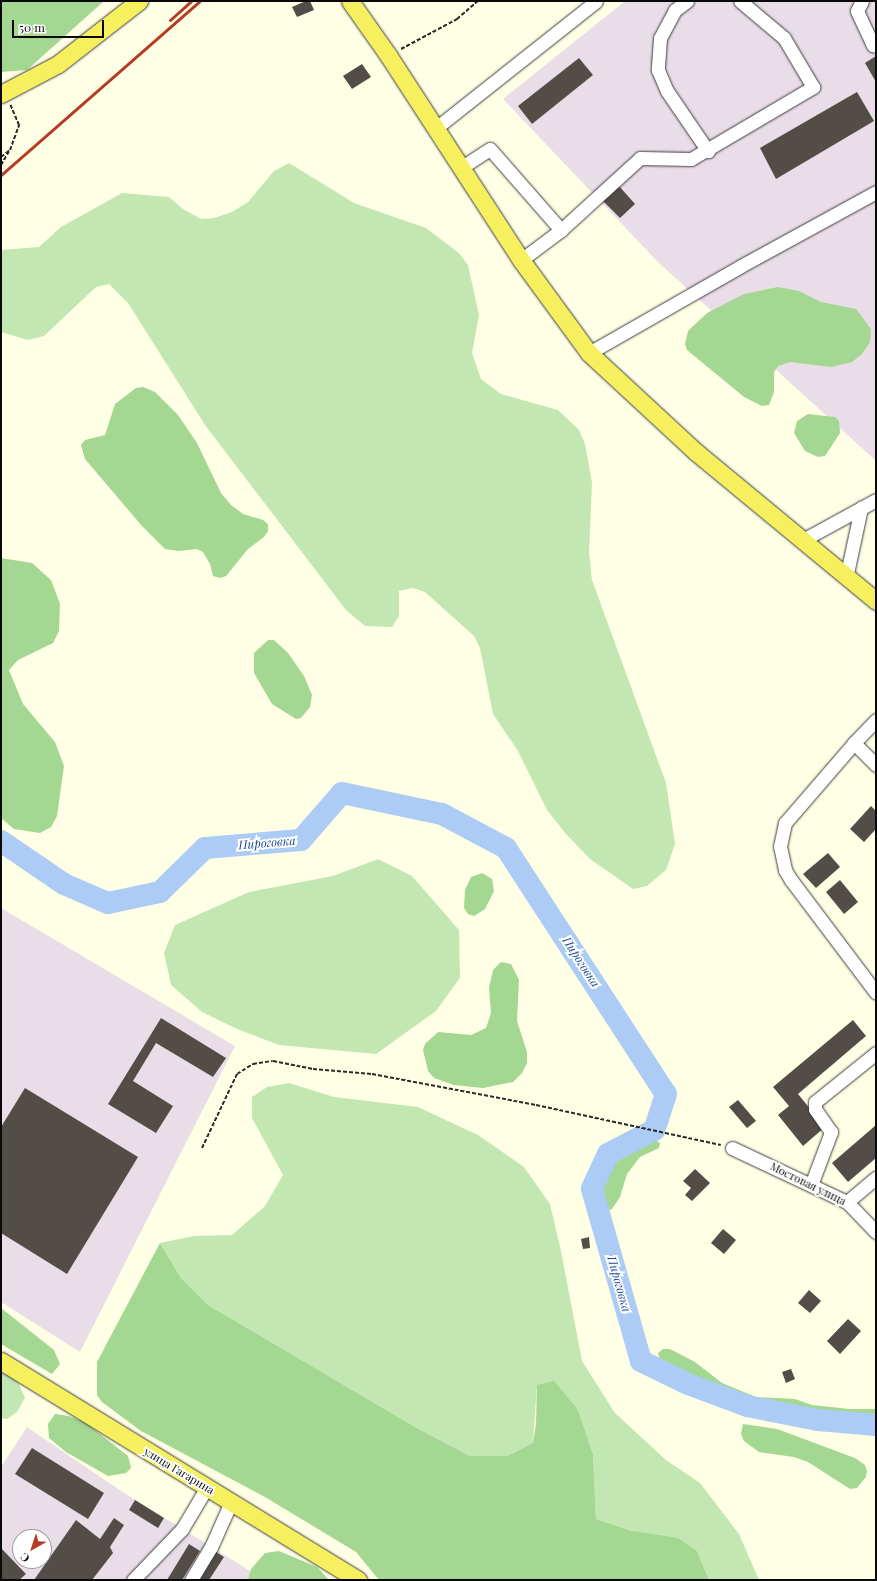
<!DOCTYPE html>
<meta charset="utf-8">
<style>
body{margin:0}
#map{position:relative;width:877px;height:1581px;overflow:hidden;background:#ffffe6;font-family:"Playfair Display",serif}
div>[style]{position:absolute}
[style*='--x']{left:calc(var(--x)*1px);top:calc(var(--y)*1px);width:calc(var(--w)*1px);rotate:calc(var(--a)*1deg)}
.industrial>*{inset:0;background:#e9dde8}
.green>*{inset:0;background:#c3e7b2}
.forest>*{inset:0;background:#a3d792}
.river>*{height:22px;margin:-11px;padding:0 11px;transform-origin:11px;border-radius:11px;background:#accbf5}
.building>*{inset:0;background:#524d46}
.path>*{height:2px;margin-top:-1px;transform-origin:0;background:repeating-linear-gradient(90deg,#2b2b2b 0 4px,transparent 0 6px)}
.roads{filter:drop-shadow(0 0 1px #3c3c3c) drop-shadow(0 0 1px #3c3c3c)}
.minor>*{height:13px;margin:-6.5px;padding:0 6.5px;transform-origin:6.5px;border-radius:6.5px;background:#fff}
.major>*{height:17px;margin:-8.5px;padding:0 8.5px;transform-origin:8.5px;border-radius:8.5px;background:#f6f05e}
.rail>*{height:3px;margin:-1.5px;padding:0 1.5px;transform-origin:1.5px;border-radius:1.5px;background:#b53b25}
span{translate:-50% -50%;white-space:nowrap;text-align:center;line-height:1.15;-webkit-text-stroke:4px #fff;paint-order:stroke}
.street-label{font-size:11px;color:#090909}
.water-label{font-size:12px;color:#174697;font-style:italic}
.frame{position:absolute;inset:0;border:2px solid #090909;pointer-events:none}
.north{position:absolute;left:12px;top:1529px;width:40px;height:40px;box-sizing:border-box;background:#fff;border:1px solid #9d9d9d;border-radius:50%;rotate:219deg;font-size:11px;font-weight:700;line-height:16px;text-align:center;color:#090909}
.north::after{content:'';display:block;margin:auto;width:14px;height:18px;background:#b53b25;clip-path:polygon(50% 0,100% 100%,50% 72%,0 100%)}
.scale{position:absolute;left:12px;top:20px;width:92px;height:18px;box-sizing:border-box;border:2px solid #090909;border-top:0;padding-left:5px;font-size:12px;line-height:14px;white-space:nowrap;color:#090909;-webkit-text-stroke:3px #fff;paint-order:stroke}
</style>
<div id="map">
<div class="industrial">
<i style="clip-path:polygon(625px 1px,876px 1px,876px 461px,658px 262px,503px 99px)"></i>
<i style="clip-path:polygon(1px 908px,235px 1046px,80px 1352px,1px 1302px)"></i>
<i style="clip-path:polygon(evenodd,27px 1427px,121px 1491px,265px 1580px,1px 1580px,1px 1467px,27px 1427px,20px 1537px,44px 1537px,44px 1561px,20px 1561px,20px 1537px)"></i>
</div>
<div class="green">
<i style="clip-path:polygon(289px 163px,354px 203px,426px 228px,459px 253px,468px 265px,479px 315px,472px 353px,481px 379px,501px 394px,558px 410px,579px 430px,585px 444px,592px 482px,589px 552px,592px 580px,666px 783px,675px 844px,666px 870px,647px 886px,633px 889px,590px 859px,566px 834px,547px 810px,518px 751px,493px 714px,480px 648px,474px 636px,425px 592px,413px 588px,399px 591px,399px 616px,392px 627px,365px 626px,346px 610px,205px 425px,128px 303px,109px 284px,96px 287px,44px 336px,28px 340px,1px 332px,1px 250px,39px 247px,61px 227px,122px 193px,169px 197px,183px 209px,201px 219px,214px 218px,232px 212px,248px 202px,274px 171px)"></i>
<i style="clip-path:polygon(378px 859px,412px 876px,459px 930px,460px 978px,436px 1011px,376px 1054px,279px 1045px,237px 1029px,202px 1012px,171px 985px,164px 953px,175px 925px,249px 892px,333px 876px)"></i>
<i style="clip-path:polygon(289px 1083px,334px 1097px,418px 1107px,478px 1135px,524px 1167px,550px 1204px,561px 1251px,582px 1361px,615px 1413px,666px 1460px,700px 1483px,739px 1534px,759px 1580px,709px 1580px,697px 1551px,596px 1519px,593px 1454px,578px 1410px,537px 1385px,533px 1443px,507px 1456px,470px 1456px,415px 1427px,208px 1305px,181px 1278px,160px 1243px,194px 1236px,232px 1235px,265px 1206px,283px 1175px,252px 1118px,252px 1097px,267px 1087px)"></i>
<i style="clip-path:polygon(1px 1369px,16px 1377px,25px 1398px,17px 1412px,7px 1419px,1px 1418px)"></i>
</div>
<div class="forest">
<i style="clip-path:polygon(1px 1px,104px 1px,27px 70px,1px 72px)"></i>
<i style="clip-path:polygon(778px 287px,799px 291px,821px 302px,856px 309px,871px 329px,870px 342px,862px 354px,852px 362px,831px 367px,790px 362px,778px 366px,774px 372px,774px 392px,769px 405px,762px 406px,744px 397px,687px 350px,685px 344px,688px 331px,707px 313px,744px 294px)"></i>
<i style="clip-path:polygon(143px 387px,155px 392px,178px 415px,197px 443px,221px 493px,231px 505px,243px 514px,263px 520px,268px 524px,268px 531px,264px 537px,248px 549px,226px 576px,220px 578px,213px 576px,210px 564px,203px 552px,197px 549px,178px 551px,165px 549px,142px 526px,85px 459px,81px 445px,85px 440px,105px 435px,115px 404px,136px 388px)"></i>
<i style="clip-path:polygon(808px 414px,835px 417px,839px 421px,840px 433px,825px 456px,818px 457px,805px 451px,794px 433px,797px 421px)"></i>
<i style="clip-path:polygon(1px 558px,32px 563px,51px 580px,60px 604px,59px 631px,53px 643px,18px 660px,9px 670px,23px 704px,55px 742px,64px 766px,57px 816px,51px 827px,40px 833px,14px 829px,1px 818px)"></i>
<i style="clip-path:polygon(268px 640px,274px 640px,288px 653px,304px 676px,312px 695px,310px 707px,301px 718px,296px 719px,272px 704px,254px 673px,254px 653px)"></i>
<i style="clip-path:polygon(482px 873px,492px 879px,494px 891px,485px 909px,474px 916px,468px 914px,464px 908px,465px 890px,471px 877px)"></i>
<i style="clip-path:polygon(501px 962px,511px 964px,519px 980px,517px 1021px,527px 1052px,527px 1063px,522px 1073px,513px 1082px,483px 1088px,454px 1085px,434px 1078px,428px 1071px,423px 1050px,425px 1044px,438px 1032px,471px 1035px,486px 1028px,491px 1013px,489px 988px,493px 970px)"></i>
<i style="clip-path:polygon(655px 1140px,660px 1143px,659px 1148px,640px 1157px,627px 1174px,620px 1197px,612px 1209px,607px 1211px,602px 1199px,604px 1178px,622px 1155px,639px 1144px)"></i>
<i style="clip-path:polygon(160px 1243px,181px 1278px,208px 1305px,415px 1427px,470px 1456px,507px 1456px,533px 1443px,536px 1424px,537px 1385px,554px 1381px,578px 1410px,593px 1454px,596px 1519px,633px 1531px,678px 1538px,697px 1551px,709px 1580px,379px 1580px,356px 1552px,265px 1497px,141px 1431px,102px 1402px,97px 1395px,97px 1362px)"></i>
<i style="clip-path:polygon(1px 1308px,54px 1350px,60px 1364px,52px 1374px,1px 1344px)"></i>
<i style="clip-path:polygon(663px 1349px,670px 1349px,695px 1362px,722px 1383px,756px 1397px,795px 1399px,812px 1405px,850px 1409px,876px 1409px,876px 1426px,825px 1428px,791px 1422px,732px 1395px,677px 1374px,661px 1363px,658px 1353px)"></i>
<i style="clip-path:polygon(55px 1414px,69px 1416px,86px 1423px,128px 1456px,131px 1468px,126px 1473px,108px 1476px,66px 1452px,49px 1438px,48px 1424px)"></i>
<i style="clip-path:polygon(743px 1424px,777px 1429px,855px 1458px,865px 1465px,867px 1471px,866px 1477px,857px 1488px,850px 1489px,808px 1462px,794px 1457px,759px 1452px,744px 1441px,741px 1434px)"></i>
<i style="clip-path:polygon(279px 1551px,317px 1567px,329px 1580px,248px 1580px,251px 1569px,265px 1553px)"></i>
</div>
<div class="river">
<i style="--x:1;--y:841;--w:76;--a:34.3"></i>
<i style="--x:64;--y:884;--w:48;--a:23.4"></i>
<i style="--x:108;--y:903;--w:53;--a:-11.9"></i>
<i style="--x:160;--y:892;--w:63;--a:-44.4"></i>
<i style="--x:205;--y:848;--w:96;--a:-4.8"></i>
<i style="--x:301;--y:840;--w:62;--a:-48.9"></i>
<i style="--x:342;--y:793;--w:102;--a:11.9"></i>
<i style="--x:442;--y:814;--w:72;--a:28"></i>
<i style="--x:506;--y:848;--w:293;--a:57"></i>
<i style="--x:666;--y:1094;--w:38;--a:108"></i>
<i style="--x:654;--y:1130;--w:52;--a:152.4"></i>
<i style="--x:608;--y:1154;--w:38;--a:115"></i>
<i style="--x:592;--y:1189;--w:179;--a:74.1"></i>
<i style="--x:641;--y:1361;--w:52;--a:26.1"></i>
<i style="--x:688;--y:1384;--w:63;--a:20.4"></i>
<i style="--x:747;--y:1406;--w:72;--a:11.2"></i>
<i style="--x:818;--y:1420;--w:58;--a:4.9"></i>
</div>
<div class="building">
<i style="clip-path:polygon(306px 1px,310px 1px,314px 10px,297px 17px,292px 7px)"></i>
<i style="clip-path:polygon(876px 56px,876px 82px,865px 63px)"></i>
<i style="clip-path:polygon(579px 58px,593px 75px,532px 124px,518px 106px)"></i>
<i style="clip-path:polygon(362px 64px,371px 77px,352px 89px,343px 76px)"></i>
<i style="clip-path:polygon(857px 92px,874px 121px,776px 179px,760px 148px)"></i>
<i style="clip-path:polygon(619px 186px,635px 204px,620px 218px,603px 201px)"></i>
<i style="clip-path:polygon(871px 806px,876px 811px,876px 829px,864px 842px,850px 829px)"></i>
<i style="clip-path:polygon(828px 853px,840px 867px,816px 888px,803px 874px)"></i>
<i style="clip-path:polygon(840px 880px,858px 902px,844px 914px,826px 892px)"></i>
<i style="clip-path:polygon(161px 1018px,226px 1058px,213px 1077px,156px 1043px,133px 1081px,173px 1106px,156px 1133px,108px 1104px)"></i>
<i style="clip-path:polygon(853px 1020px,866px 1036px,798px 1094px,825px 1127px,803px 1146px,778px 1115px,789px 1106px,773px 1087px)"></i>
<i style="clip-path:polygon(25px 1088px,138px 1157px,67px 1274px,1px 1233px,1px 1127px)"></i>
<i style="clip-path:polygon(738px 1100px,756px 1121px,747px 1128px,729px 1107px)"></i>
<i style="clip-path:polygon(876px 1125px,876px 1158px,848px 1182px,832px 1163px)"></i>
<i style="clip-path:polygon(695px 1169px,710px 1183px,692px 1201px,685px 1195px,691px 1188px,683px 1181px)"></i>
<i style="clip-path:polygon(723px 1229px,736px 1240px,724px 1254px,711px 1243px)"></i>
<i style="clip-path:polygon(589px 1237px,590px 1248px,583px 1249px,581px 1239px)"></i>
<i style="clip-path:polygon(809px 1290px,821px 1301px,810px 1313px,798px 1303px)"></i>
<i style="clip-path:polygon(848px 1319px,861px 1331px,840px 1354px,827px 1341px)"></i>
<i style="clip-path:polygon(791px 1369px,795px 1379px,786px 1383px,782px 1372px)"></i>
<i style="clip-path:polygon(32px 1448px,104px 1493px,88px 1519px,15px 1474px)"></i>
<i style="clip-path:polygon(135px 1500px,164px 1518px,158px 1528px,129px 1510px)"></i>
<i style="clip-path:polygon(114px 1518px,124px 1525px,110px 1547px,113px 1553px,92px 1580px,34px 1580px,76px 1520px,100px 1539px)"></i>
<i style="clip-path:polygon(189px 1544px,200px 1551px,182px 1580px,167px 1580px)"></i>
<i style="clip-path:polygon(1px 1548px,26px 1574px,19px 1580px,1px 1580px)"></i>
<i style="clip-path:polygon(213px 1550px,224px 1557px,209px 1580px,194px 1580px)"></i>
</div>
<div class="path">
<i style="--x:401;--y:49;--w:64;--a:-28.2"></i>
<i style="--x:457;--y:19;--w:28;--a:-41"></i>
<i style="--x:1;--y:157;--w:11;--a:-38"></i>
<i style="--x:10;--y:150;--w:27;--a:-70"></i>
<i style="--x:19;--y:125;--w:23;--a:-113"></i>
<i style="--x:1;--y:165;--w:16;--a:-60"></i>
<i style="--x:202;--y:1148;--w:82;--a:-64.7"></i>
<i style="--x:237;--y:1074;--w:19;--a:-32"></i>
<i style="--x:253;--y:1064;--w:20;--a:-9"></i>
<i style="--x:273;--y:1061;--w:41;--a:11.3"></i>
<i style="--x:313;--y:1069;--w:59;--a:4.8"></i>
<i style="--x:372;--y:1074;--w:167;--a:10.7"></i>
<i style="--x:536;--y:1105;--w:189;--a:12.2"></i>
</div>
<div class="roads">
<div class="minor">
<i style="--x:687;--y:1;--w:15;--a:143"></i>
<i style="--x:675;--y:10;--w:32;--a:118"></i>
<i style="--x:660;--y:38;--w:32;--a:94"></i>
<i style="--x:658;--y:70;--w:23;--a:67"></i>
<i style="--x:667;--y:91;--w:73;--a:55.7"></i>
<i style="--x:862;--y:1;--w:11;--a:117"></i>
<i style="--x:857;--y:11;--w:38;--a:65"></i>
<i style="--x:436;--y:128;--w:204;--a:-38.4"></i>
<i style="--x:462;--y:167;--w:33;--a:-33"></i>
<i style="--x:490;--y:149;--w:108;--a:48.8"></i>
<i style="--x:521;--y:260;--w:50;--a:-36.9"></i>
<i style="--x:561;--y:230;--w:107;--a:-42.3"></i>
<i style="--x:640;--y:158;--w:51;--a:1.1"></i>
<i style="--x:691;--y:159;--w:142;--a:-30.5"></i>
<i style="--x:813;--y:87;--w:57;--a:-120.6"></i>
<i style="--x:784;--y:38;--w:57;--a:-139.9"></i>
<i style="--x:589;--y:353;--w:173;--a:-29.8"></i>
<i style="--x:739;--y:267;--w:156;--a:-28.7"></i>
<i style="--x:801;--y:541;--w:85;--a:-28.7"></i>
<i style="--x:846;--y:578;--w:72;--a:-77.9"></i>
<i style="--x:876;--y:720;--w:32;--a:134"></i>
<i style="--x:854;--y:743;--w:31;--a:45"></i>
<i style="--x:854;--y:743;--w:106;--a:130.8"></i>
<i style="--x:785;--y:823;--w:24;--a:102"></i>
<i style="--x:780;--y:846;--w:25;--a:78"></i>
<i style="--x:785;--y:870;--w:12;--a:59"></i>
<i style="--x:791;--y:880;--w:141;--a:53"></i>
<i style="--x:732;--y:1148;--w:127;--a:25.2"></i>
<i style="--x:847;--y:1202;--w:42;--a:46"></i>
<i style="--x:811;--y:1185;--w:57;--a:-69.3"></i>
<i style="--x:831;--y:1132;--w:28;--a:-125"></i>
<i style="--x:815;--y:1109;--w:7;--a:-90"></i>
<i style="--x:815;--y:1102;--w:78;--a:-38.8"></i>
<i style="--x:847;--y:1202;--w:38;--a:-40"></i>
<i style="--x:133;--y:1580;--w:71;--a:-46.1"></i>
<i style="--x:182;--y:1529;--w:49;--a:-59.2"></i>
<i style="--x:191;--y:1580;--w:39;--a:-59"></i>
<i style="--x:211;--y:1547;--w:49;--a:-66"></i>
</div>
<div class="major">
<i style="--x:350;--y:1;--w:66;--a:54.9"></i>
<i style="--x:388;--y:55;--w:244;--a:57"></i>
<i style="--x:521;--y:260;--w:115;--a:53.8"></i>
<i style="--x:589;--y:353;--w:146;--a:42.8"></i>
<i style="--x:696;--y:452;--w:234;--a:39.6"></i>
<i style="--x:1;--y:94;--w:64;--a:-27.8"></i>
<i style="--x:58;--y:64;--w:103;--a:-37.9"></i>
<i style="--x:1;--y:1361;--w:419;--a:31.5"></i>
</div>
</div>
<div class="rail">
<i style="--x:170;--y:20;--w:28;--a:-42"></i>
<i style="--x:1;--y:175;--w:264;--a:-41.2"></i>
</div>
<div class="street-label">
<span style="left:808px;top:1184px;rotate:26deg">Мостовая улица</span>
<span style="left:179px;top:1471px;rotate:31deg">улица Гагарина</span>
</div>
<div class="water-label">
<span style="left:267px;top:843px;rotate:-5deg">Пироговка</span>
<span style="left:581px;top:962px;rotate:57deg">Пироговка</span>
<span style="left:619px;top:1284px;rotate:74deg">Пироговка</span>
</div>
<div class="frame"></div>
<div class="north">С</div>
<div class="scale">50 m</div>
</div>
